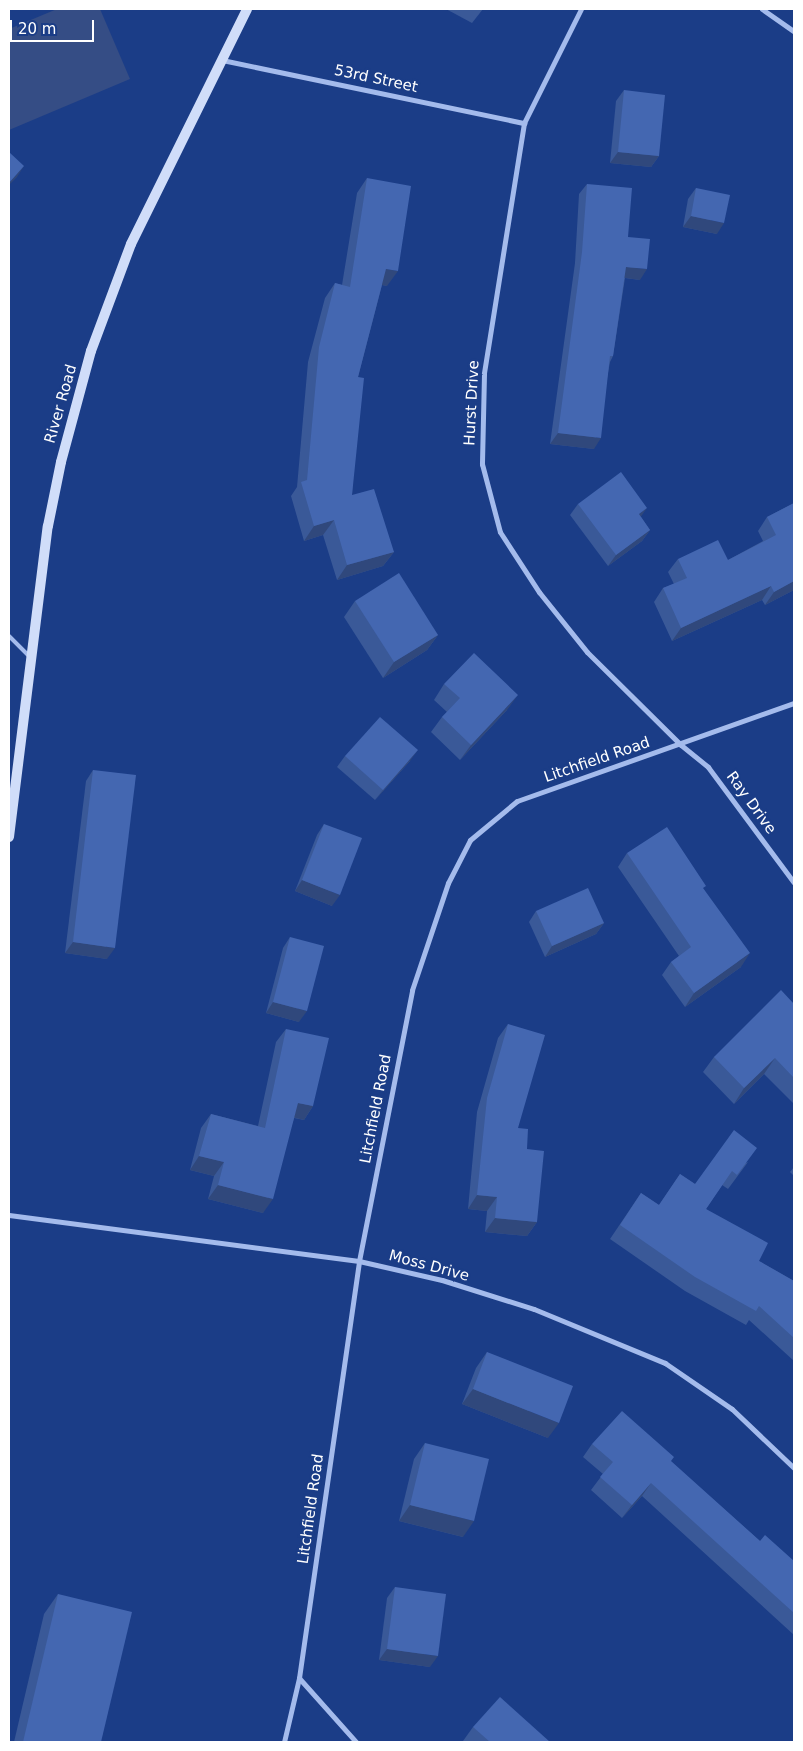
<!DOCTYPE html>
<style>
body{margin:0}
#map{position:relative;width:803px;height:1751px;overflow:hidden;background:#1b3d87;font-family:"DejaVu Sans",sans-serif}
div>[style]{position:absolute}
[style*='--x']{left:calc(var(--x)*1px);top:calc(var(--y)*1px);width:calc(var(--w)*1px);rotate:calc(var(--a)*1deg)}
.water>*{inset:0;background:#354d85}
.lane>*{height:4px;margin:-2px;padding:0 2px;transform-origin:2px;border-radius:2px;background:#a4bbec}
.street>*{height:5px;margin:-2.5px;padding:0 2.5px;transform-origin:2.5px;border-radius:2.5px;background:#a4bbec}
.secondary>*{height:10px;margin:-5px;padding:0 5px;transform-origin:5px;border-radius:5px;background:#d0ddf9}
.wall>*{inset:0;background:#3a5998}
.shaded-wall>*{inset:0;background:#30487c}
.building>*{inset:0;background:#4467b1}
span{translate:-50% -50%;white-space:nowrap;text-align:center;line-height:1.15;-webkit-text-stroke:4.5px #1b3d87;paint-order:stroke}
.street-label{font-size:15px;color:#fff}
.frame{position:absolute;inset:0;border:10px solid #fff;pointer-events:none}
.scale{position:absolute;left:10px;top:20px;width:84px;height:22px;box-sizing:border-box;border:2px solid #fff;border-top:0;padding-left:6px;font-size:15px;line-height:18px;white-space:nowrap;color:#fff;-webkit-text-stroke:4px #1b3d87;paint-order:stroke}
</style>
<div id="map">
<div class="water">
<i style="clip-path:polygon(57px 9px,100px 9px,130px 79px,9px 130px,9px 29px)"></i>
</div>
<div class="lane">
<i style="--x:9;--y:636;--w:30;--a:45"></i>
</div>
<div class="street">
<i style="--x:581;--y:9;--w:127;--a:116.6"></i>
<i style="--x:524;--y:123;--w:254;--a:99.1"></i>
<i style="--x:484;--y:374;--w:90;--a:91.3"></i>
<i style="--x:482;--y:464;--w:70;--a:75.2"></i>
<i style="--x:500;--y:532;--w:72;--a:57"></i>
<i style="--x:539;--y:592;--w:77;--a:51.3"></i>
<i style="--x:587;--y:652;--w:132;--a:44.7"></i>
<i style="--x:681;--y:745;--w:35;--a:39"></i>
<i style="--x:708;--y:767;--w:144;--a:53.4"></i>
<i style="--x:762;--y:9;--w:39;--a:35"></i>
<i style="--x:222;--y:60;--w:309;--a:11.8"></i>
<i style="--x:9;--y:1215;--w:353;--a:7.5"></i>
<i style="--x:359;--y:1261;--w:85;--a:12.9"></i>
<i style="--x:442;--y:1280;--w:96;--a:17.5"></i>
<i style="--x:534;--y:1309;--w:142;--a:22.4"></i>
<i style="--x:665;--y:1363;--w:81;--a:34.5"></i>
<i style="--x:732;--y:1409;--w:86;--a:43.6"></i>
<i style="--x:299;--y:1678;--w:86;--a:48.3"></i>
<i style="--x:284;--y:1742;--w:66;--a:-76.8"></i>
<i style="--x:299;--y:1678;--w:421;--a:-81.8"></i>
<i style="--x:359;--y:1261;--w:276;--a:-78.9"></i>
<i style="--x:412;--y:990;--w:113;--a:-71.4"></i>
<i style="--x:448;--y:883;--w:48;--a:-62.9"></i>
<i style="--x:470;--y:840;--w:61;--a:-39.7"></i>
<i style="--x:517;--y:801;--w:294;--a:-19.5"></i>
</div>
<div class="secondary">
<i style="--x:9;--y:837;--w:313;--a:-82.9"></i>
<i style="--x:48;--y:526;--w:65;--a:-78.5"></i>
<i style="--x:61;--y:462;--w:115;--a:-74.9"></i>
<i style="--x:91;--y:351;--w:114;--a:-69.5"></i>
<i style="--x:131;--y:244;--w:262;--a:-63.7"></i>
</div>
<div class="wall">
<i style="clip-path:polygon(446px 9px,483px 9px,472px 23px)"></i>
<i style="clip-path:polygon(624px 90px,659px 156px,651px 167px,610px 163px,616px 101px)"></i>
<i style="clip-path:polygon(367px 178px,387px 286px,382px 285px,358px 377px,352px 495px,394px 552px,383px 566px,337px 580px,323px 535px,304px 541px,291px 496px,297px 487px,308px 362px,325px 298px,335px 283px,342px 285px,357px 193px)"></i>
<i style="clip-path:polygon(587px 184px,628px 237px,640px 280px,625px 278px,613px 356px,610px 362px,594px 449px,550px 444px,575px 263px,579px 194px)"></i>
<i style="clip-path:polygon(696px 188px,717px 234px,683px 227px,688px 199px)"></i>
<i style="clip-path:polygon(794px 503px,794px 590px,765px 605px,762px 600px,672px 641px,654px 602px,663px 588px,674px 584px,668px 572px,678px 559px,728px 560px,763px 541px,758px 531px,767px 517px)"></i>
<i style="clip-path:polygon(578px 504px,641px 517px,650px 530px,642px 541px,608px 566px,570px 515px)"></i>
<i style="clip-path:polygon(355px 601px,438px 635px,427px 650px,383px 678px,344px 617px)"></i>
<i style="clip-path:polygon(444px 684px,507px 710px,460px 760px,431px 732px,442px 717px,447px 712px,434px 700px)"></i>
<i style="clip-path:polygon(345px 756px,410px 761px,375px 800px,337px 767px)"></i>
<i style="clip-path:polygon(93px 770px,107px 959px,65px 953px,86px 781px)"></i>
<i style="clip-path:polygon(324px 824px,332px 906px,295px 891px,317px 835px)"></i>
<i style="clip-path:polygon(627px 853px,704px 890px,741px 967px,685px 1007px,662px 975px,671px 962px,679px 956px,618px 867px)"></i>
<i style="clip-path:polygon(536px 911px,604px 923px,596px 934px,545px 957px,529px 922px)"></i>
<i style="clip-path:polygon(290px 937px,299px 1022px,266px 1013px,283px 948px)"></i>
<i style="clip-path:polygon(794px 1004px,794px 1104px,764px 1074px,734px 1104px,703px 1072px,714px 1057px)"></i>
<i style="clip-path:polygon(508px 1024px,518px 1128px,527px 1149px,537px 1222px,527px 1236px,485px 1232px,487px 1211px,468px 1209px,477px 1112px,498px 1038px)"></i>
<i style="clip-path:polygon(286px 1029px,313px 1106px,304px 1120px,294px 1118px,263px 1213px,208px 1199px,214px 1176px,190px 1170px,201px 1128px,211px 1114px,258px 1126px,276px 1042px)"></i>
<i style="clip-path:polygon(748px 1162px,728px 1189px,722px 1185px,706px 1209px,759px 1261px,794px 1281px,794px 1361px,749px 1320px,746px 1325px,685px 1291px,610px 1239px,641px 1193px,659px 1205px,680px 1174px,695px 1184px)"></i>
<i style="clip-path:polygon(794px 1167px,794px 1176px,790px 1172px)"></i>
<i style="clip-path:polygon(487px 1352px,548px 1438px,462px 1404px,476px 1368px)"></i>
<i style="clip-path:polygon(425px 1443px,463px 1537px,399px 1521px,414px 1459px)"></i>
<i style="clip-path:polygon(592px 1444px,671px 1462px,760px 1541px,794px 1561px,794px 1635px,642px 1496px,622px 1518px,591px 1490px,603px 1474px,583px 1457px)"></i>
<i style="clip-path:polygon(395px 1587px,430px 1667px,379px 1660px,387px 1598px)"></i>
<i style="clip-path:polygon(58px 1594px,101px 1742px,14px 1742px,44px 1614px)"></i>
<i style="clip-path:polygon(473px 1727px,550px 1742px,465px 1742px,463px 1741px)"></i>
</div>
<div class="shaded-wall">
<i style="clip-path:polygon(618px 152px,659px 156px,651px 167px,610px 163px)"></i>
<i style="clip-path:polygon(24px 166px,17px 177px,9px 185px,9px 183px)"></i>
<i style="clip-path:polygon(691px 216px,724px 223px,717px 234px,683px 227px)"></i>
<i style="clip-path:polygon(626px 267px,647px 269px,640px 280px,619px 277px)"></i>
<i style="clip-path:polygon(386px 269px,398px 271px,387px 286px,376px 284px)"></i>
<i style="clip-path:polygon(558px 433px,601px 438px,594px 449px,550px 444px)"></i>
<i style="clip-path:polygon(647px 508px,640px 518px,639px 514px)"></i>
<i style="clip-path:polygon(334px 520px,323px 535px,304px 541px,314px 526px)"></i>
<i style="clip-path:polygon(650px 530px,642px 541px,608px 566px,616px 555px)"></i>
<i style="clip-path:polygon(394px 552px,383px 566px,337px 580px,347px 565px)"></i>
<i style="clip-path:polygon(794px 581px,794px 590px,765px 605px,774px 592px)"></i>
<i style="clip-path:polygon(771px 586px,762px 600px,672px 641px,681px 628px)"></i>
<i style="clip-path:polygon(438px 635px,427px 650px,383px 678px,394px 662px)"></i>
<i style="clip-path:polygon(518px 695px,507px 710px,460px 760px,471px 745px)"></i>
<i style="clip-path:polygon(418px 750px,410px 761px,375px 800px,383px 790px)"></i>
<i style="clip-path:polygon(302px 880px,340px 895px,332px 906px,295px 891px)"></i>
<i style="clip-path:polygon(604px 923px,596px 934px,545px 957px,552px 946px)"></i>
<i style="clip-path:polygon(73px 942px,115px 948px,107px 959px,65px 953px)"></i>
<i style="clip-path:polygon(750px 953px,741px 967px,685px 1007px,694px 993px)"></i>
<i style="clip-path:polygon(273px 1002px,307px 1011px,299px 1022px,266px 1013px)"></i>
<i style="clip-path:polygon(775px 1058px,764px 1074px,734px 1104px,744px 1088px)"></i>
<i style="clip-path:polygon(298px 1103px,313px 1106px,304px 1120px,288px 1116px)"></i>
<i style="clip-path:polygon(199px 1156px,224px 1162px,214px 1176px,190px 1170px)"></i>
<i style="clip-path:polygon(218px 1185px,273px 1199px,263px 1213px,208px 1199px)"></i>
<i style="clip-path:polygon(477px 1195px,497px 1197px,487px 1211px,468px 1209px)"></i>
<i style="clip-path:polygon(495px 1218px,537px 1222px,527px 1236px,485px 1232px)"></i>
<i style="clip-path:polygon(473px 1389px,559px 1423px,548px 1438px,462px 1404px)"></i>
<i style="clip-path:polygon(651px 1483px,642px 1496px,622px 1518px,632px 1505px)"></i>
<i style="clip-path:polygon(410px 1505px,474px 1521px,463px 1537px,399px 1521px)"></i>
<i style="clip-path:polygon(387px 1649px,438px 1656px,430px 1667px,379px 1660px)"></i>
</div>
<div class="building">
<i style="clip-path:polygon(624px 90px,665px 95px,659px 156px,618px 152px)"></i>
<i style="clip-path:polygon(9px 152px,24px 166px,9px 183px)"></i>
<i style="clip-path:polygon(367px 178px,411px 186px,398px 271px,386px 269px,358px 377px,364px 378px,352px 495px,374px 489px,394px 552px,347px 565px,334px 520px,314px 526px,301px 482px,307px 480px,319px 347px,335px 283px,350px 287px)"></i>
<i style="clip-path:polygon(587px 184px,632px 188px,628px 237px,650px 239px,647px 269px,626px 267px,613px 356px,610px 356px,601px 438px,558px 433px,582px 252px)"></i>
<i style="clip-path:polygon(696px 188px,730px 195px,724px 223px,691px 216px)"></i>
<i style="clip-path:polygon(621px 472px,647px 508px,639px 514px,650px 530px,616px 555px,578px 504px)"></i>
<i style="clip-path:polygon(794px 503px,794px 581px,774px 592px,771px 586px,681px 628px,663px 588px,687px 578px,678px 559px,718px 540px,728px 560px,776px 535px,767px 517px)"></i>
<i style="clip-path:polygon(399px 573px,438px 635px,394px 662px,355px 601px)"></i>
<i style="clip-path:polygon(474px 653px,518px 695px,471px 745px,442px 717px,460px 698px,444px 684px)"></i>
<i style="clip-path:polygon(380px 717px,418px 750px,383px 790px,345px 756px)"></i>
<i style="clip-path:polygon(93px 770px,136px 775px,115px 948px,73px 942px)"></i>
<i style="clip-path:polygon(324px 824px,362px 838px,340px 895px,302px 880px)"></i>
<i style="clip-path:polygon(667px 827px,706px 886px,703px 888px,750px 953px,694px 993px,671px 962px,691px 947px,627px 853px)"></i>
<i style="clip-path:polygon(588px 888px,604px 923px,552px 946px,536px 911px)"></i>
<i style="clip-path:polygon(290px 937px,324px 946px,307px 1011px,273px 1002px)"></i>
<i style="clip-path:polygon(781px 990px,794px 1004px,794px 1078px,775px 1058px,744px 1088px,714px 1057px)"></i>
<i style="clip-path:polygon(508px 1024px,545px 1035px,518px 1128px,528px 1129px,527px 1149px,544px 1151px,537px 1222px,495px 1218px,497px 1197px,477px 1195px,487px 1098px)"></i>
<i style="clip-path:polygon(286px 1029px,329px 1038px,313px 1106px,298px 1103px,273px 1199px,218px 1185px,224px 1162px,199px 1156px,211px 1114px,265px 1128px)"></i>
<i style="clip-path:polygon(734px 1130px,757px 1148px,737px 1175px,732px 1171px,706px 1209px,768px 1243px,759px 1261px,794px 1281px,794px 1338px,759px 1306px,756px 1311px,695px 1277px,620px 1225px,641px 1193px,659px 1205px,680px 1174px,695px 1184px)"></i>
<i style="clip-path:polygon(487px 1352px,573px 1386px,559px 1423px,473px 1389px)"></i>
<i style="clip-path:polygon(622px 1411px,674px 1457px,671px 1461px,760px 1541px,765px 1535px,794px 1561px,794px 1613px,651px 1483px,632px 1505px,600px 1477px,613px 1462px,592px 1444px)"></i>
<i style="clip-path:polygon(425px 1443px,489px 1459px,474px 1521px,410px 1505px)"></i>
<i style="clip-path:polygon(395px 1587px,446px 1594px,438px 1656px,387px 1649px)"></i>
<i style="clip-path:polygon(58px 1594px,132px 1612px,101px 1742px,23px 1742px)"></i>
<i style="clip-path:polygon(500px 1697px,550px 1742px,490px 1742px,473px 1727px)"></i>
</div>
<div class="street-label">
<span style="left:376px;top:79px;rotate:12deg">53rd Street</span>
<span style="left:472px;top:403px;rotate:-87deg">Hurst Drive</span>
<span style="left:61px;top:404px;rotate:-74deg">River Road</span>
<span style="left:597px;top:760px;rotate:-19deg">Litchfield Road</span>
<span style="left:751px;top:803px;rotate:54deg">Ray Drive</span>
<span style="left:376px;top:1109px;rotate:-79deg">Litchfield Road</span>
<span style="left:429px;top:1266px;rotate:15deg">Moss Drive</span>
<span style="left:311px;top:1509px;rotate:-82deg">Litchfield Road</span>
</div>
<div class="frame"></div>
<div class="scale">20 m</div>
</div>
